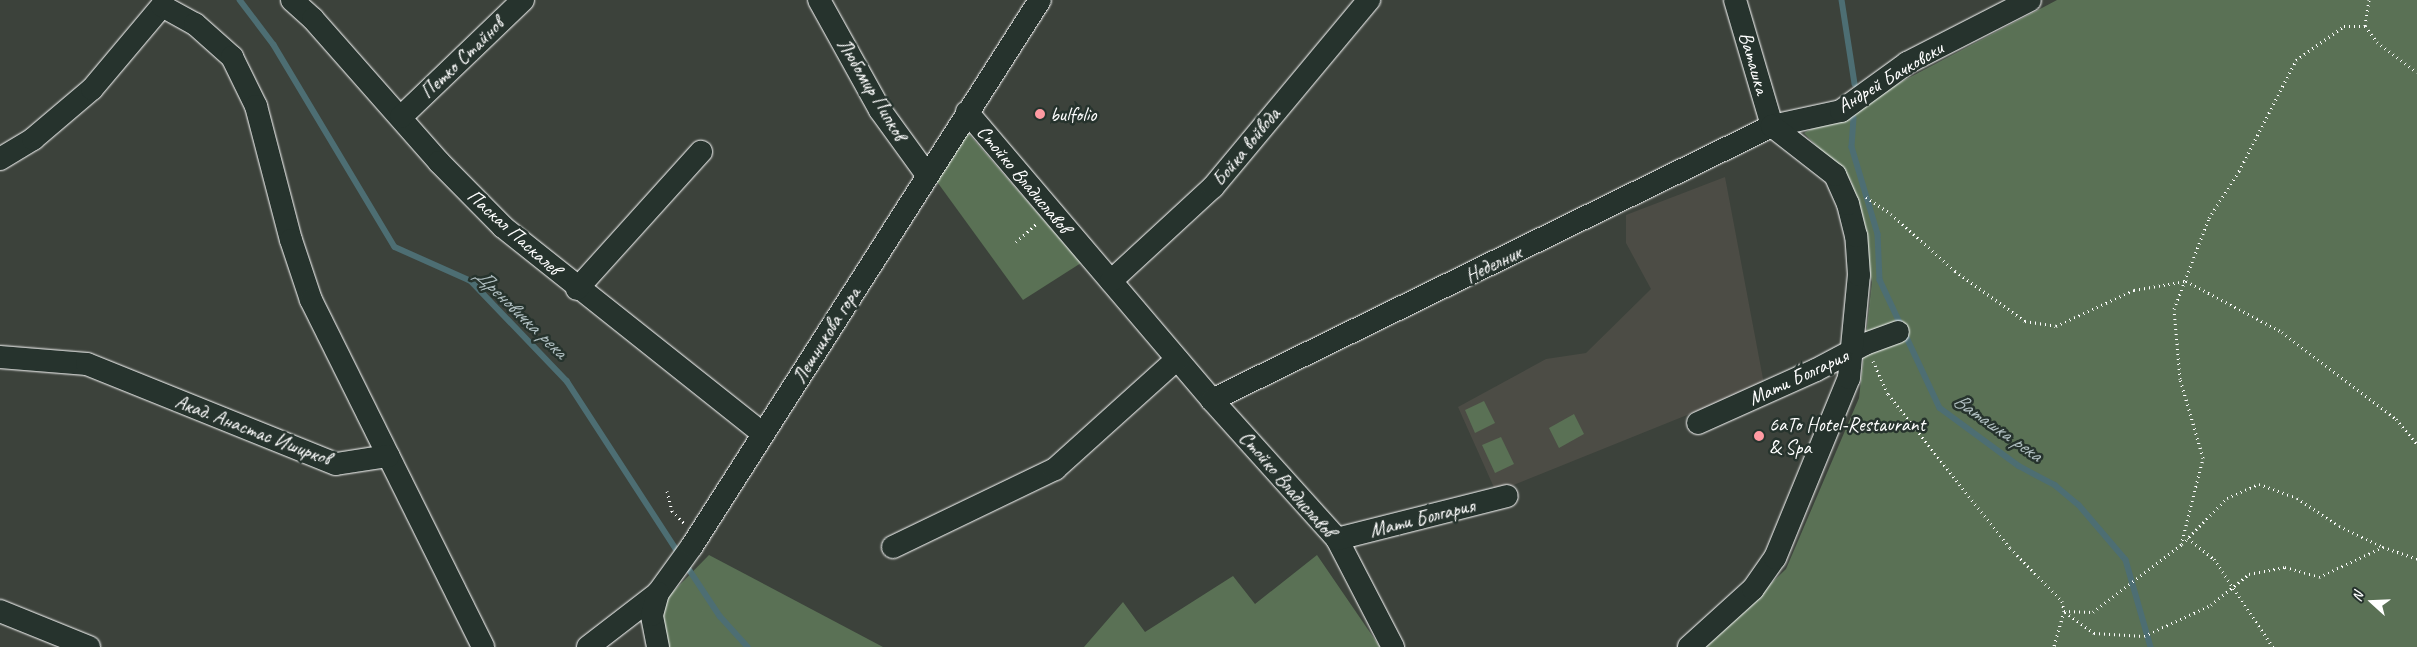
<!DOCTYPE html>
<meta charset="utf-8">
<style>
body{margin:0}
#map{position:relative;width:2417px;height:647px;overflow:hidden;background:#3c423b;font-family:Caveat,sans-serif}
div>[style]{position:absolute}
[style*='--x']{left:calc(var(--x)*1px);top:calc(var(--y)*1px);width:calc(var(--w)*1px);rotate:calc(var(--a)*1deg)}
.built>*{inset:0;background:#4c4c45}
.green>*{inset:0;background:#5a7155}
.stream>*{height:5.5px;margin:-2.75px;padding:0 2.75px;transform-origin:2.75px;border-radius:2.75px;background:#4d6e73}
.path>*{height:3px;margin-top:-1.5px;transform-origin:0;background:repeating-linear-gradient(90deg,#fff 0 1px,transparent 0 5px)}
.roads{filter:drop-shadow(0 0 1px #fff) drop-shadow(0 0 1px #fff)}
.minor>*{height:22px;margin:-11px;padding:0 11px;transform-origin:11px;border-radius:11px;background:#26332d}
.dots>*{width:14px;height:14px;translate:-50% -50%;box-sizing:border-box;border:2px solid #26332d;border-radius:50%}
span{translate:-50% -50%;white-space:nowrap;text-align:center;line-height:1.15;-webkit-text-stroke:5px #26332d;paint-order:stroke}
.street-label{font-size:20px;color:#fff}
.poi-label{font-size:20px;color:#fff}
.left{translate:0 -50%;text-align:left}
.water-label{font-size:21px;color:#afbec0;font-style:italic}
.north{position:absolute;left:2347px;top:577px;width:50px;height:50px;-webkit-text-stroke:4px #26332d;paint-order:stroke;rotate:290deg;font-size:14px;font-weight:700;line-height:20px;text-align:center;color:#fff}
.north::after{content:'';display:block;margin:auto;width:18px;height:22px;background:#fff;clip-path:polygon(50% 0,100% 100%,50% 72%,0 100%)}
</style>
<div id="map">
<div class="built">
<i style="clip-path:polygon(1725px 177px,1764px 384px,1496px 492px,1458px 407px,1546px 359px,1586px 353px,1651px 289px,1626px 243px,1626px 215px)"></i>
</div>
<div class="green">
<i style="clip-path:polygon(2057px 0,2417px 0,2417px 647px,1706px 647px,1786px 569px,1859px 398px,1872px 282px,1851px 181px,1804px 133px)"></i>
<i style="clip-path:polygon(968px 133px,1081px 263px,1023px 300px,935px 179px)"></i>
<i style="clip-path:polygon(1484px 401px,1495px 423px,1475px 433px,1465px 410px)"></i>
<i style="clip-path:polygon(1574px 414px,1584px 434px,1559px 448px,1549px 428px)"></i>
<i style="clip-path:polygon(1501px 437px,1514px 464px,1495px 473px,1482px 445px)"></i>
<i style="clip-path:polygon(709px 555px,883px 647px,658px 647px,664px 601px)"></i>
<i style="clip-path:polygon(1317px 555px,1380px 647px,1084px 647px,1123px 602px,1145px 632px,1233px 576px,1255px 604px)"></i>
</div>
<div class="stream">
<i style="--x:240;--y:0;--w:56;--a:52.9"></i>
<i style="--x:274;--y:45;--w:235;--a:59.1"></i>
<i style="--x:395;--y:247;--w:83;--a:24.1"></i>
<i style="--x:471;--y:281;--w:139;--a:46.2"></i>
<i style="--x:567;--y:381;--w:207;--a:57"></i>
<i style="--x:1842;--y:0;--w:85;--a:81.2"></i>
<i style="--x:1854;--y:118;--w:29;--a:94"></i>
<i style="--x:1852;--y:147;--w:91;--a:73.4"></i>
<i style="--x:1878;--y:234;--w:46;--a:87.5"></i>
<i style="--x:1880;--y:280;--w:141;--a:64.9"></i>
<i style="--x:1940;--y:408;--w:98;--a:36.3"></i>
<i style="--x:2019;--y:466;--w:41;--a:27.8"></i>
<i style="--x:2055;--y:485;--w:31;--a:40"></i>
<i style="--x:2079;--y:505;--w:72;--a:49.5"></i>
<i style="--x:2126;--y:560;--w:91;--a:74"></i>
<i style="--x:685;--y:563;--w:64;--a:56.6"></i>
<i style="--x:720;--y:616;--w:42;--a:47.9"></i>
</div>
<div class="path">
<i style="--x:2369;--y:0;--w:26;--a:99"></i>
<i style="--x:2365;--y:26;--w:20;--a:53"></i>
<i style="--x:2377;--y:42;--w:50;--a:36.9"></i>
<i style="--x:1866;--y:197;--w:30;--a:34"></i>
<i style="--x:1891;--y:214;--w:86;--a:41.7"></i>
<i style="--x:1955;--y:271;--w:86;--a:35.5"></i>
<i style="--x:2025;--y:321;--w:31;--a:9"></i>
<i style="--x:2056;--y:326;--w:86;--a:-24.8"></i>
<i style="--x:2134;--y:290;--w:53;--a:-9.8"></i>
<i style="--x:2186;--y:281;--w:109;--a:28"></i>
<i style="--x:2282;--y:332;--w:143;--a:37.3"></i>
<i style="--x:2396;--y:419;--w:33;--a:50"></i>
<i style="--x:1016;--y:242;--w:28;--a:-42"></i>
<i style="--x:1873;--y:361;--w:36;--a:66"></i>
<i style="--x:1888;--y:394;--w:196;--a:51.6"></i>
<i style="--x:2010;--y:548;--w:74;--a:45.5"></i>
<i style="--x:2062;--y:601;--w:10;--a:79"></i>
<i style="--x:2064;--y:611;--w:37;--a:106"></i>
<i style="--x:667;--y:491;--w:21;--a:76"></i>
<i style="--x:672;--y:511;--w:18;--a:45"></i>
<i style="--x:2188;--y:538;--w:33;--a:39"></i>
<i style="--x:2214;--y:559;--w:106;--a:56.2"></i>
<i style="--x:2182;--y:544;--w:64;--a:-45.6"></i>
<i style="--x:2227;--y:498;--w:35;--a:-24"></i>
<i style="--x:2259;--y:484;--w:40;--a:20.2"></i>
<i style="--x:2297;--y:498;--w:50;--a:33.7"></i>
<i style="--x:2339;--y:526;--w:49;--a:25.5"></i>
<i style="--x:2383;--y:547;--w:36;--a:19"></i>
<i style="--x:2064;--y:611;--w:29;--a:2"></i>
<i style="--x:2093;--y:612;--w:111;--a:-37.3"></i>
<i style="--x:2181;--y:545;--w:90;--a:-75.8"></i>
<i style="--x:2203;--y:458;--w:82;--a:-106.2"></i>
<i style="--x:2180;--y:379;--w:70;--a:-94.9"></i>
<i style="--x:2174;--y:309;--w:97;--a:-69"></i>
<i style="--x:2209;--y:218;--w:56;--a:-57.4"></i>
<i style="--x:2239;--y:171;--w:125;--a:-62.8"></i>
<i style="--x:2296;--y:60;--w:59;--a:-35.3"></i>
<i style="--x:2344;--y:26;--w:21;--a:0"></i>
<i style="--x:2065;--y:612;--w:36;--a:36"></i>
<i style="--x:2094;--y:633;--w:50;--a:3.4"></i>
<i style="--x:2144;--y:636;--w:74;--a:-24.8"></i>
<i style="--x:2211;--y:605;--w:49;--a:-39.2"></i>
<i style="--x:2249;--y:574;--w:37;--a:-11"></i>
<i style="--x:2285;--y:567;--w:35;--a:16"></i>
<i style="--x:2319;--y:577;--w:71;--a:-25.1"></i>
</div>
<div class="roads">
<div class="minor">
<i style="--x:292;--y:0;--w:28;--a:42"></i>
<i style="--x:313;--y:19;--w:191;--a:48.6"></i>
<i style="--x:439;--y:162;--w:91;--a:45.4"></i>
<i style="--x:503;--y:227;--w:332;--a:38.5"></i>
<i style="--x:819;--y:0;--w:126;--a:61"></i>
<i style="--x:880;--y:110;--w:80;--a:54.1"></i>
<i style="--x:1735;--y:0;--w:131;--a:73.6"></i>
<i style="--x:967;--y:112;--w:378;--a:49.6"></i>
<i style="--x:1212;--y:400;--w:187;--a:48"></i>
<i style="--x:1337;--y:539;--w:122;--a:62.6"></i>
<i style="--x:401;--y:117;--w:169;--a:-43.8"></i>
<i style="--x:0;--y:159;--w:39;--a:-31"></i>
<i style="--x:33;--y:139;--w:77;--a:-40.3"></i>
<i style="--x:92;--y:89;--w:109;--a:-49.9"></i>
<i style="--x:162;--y:6;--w:38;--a:29"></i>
<i style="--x:195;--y:24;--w:50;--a:41.7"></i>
<i style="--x:232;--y:57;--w:55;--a:63.9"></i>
<i style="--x:256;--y:106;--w:138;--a:75.4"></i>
<i style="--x:291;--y:240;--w:63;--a:71.6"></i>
<i style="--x:311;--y:300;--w:387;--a:63.6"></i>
<i style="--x:1111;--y:281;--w:139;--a:-42.7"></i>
<i style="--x:1213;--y:187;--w:244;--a:-50.2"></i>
<i style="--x:577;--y:289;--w:185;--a:-47.9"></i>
<i style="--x:0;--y:357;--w:87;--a:4.6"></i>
<i style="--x:87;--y:364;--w:268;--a:21.9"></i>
<i style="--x:336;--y:464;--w:53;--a:-8.7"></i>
<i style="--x:1212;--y:400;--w:623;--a:-26.07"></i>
<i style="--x:1772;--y:126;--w:71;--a:-12.3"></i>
<i style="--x:1841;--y:111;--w:82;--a:-36"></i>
<i style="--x:1907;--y:63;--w:138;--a:-27.1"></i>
<i style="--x:1698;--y:423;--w:129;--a:-24.2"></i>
<i style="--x:1816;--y:370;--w:55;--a:-28"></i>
<i style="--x:1865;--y:344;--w:35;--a:-20"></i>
<i style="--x:1337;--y:539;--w:175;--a:-14.2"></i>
<i style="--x:893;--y:547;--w:180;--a:-25.7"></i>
<i style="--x:1055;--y:469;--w:164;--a:-42"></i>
<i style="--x:0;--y:611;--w:96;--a:22"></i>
<i style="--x:588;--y:647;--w:88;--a:-37.6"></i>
<i style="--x:658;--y:593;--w:58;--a:-54.1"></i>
<i style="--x:692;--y:546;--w:647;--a:-57.49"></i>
<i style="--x:658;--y:647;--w:33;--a:-101"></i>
<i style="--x:652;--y:615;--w:23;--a:-75"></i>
<i style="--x:1689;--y:647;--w:86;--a:-42.2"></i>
<i style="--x:1753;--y:589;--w:38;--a:-55"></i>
<i style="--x:1775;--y:558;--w:195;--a:-67.7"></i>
<i style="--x:1849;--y:378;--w:103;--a:-84.5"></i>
<i style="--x:1859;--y:275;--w:39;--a:-94"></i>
<i style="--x:1856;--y:236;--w:33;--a:-104"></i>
<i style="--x:1848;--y:204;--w:32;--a:-114"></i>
<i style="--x:1835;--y:175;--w:80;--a:-142.1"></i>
</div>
</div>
<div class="dots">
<i style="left:1040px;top:114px;background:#ff9aa2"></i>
<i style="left:1759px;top:436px;background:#ff9aa2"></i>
</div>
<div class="street-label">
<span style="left:462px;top:58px;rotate:-44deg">Петко Стайнов</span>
<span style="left:1754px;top:63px;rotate:74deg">Ваташка</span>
<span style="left:1890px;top:77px;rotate:-31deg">Андрей Бачковски</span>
<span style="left:872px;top:89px;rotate:59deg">Любомир Пипков</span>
<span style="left:1246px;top:147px;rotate:-51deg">Бойка войвода</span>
<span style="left:1024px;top:179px;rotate:50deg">Стойко Владиславов</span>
<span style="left:514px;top:232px;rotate:42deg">Паскал Паскалев</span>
<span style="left:1493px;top:264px;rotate:-26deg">Неделник</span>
<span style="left:826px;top:335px;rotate:-58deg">Лешникова гора</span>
<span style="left:1798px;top:377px;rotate:-25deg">Мати Болгария</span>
<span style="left:253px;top:430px;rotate:21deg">Акад. Анастас Иширков</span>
<span style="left:1287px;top:484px;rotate:49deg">Стойко Владиславов</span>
<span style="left:1422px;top:518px;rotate:-14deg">Мати Болгария</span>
</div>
<div class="poi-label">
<span class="left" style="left:1050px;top:114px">bulfolio</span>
<span class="left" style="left:1769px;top:436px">6aTo Hotel-Restaurant<br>&amp; Spa</span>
</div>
<div class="water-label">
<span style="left:521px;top:313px;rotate:44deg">Дреновичка река</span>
<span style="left:1998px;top:427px;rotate:35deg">Ваташка река</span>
</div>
<div class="north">N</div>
</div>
